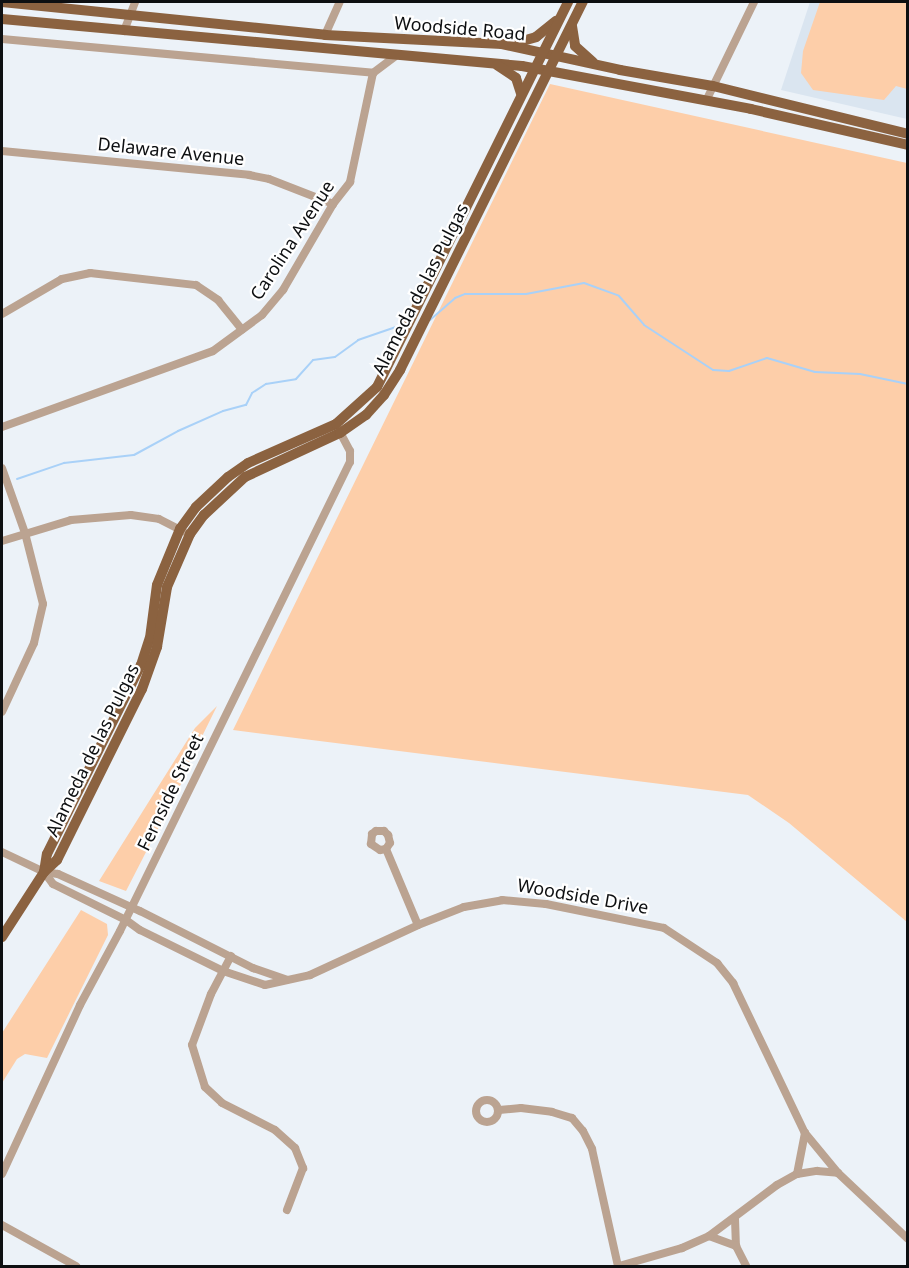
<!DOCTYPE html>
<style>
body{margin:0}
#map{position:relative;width:909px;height:1268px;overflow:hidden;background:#ecf2f8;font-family:"Noto Sans",sans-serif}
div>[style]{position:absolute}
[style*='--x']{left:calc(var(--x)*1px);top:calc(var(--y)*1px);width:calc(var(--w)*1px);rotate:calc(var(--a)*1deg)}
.built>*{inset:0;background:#dae5f0}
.green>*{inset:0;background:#fdcea9}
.stream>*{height:2px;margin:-1px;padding:0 1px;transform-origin:1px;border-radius:1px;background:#a9d1f8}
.minor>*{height:8px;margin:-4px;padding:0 4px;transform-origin:4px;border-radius:4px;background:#bba391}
.minor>.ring{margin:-4px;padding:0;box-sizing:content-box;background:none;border:8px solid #bba391;border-radius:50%}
.major>*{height:10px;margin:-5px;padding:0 5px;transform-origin:5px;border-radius:5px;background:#8b6240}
span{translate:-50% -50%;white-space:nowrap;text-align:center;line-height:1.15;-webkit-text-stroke:4.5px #fff;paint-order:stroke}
.street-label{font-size:18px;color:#0d0f11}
.frame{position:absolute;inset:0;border:3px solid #0d0f11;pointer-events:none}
</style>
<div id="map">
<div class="built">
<i style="clip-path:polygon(810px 2px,907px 2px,907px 119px,781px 90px)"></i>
</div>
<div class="green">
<i style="clip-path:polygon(820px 2px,907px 2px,907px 89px,896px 86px,884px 100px,813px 90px,801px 73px,803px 51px)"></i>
<i style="clip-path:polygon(550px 84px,907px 163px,907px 922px,789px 823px,748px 795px,233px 730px)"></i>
<i style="clip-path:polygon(217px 706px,183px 775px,182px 782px,126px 891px,99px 881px,195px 728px)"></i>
<i style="clip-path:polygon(81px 910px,107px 924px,108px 935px,47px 1058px,25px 1054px,17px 1059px,2px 1083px,2px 1033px)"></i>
</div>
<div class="stream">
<i style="--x:430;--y:320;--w:33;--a:-41"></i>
<i style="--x:455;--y:298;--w:11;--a:-22"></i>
<i style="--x:465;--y:294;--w:61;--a:0"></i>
<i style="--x:526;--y:294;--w:59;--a:-10.7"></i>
<i style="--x:584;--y:283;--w:37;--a:20"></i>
<i style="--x:619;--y:296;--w:38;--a:49"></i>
<i style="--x:644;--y:325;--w:82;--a:33.1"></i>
<i style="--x:713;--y:370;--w:16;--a:4"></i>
<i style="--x:729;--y:371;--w:40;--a:-18.9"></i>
<i style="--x:767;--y:358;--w:50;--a:16.3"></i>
<i style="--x:815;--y:372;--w:45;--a:2.5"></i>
<i style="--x:860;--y:374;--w:49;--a:11.8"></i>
<i style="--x:17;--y:479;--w:50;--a:-18.8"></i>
<i style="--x:64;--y:463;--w:70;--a:-6.5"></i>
<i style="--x:134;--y:455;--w:50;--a:-28.6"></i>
<i style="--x:178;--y:431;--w:49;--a:-24"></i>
<i style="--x:223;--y:411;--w:24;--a:-15"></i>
<i style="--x:246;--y:405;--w:13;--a:-63"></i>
<i style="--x:252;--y:393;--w:17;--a:-33"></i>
<i style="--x:266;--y:384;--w:30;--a:-9"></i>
<i style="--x:296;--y:379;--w:25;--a:-48"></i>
<i style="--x:313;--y:360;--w:22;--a:-8"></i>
<i style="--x:335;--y:357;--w:29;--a:-36"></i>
<i style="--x:358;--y:340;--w:40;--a:-18.9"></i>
</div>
<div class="minor">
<i style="--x:124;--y:31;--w:31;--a:-69"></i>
<i style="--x:325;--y:35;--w:36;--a:-66"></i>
<i style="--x:2;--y:39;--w:373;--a:5.2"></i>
<i style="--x:706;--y:101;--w:110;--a:-64.1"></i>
<i style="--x:2;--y:151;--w:248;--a:5.5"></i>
<i style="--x:249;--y:175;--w:20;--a:11"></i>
<i style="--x:269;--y:179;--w:69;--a:21.3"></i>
<i style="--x:2;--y:314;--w:69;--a:-30.3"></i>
<i style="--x:62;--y:279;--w:29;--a:-12"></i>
<i style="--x:90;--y:273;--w:107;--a:6.5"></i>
<i style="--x:196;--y:285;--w:27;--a:34"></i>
<i style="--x:218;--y:300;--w:38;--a:51"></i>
<i style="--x:2;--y:427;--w:224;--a:-19.8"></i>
<i style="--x:213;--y:351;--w:61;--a:-36.3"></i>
<i style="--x:262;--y:315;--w:33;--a:-50"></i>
<i style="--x:283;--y:290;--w:99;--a:-59.8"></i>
<i style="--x:333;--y:204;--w:28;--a:-52"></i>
<i style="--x:350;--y:182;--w:111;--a:-78.1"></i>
<i style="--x:373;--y:73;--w:30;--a:-37"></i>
<i style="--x:2;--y:468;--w:69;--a:70.5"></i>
<i style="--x:25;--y:533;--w:73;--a:75.8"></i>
<i style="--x:43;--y:604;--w:40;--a:103"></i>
<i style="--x:34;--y:643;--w:76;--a:114.9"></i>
<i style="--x:2;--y:541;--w:72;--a:-16.9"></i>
<i style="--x:71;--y:520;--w:60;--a:-4.8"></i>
<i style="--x:131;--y:515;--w:28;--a:8"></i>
<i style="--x:159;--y:519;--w:27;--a:27"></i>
<i style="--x:386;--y:849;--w:6;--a:171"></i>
<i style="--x:380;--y:850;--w:11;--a:-146"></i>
<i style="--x:371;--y:844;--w:10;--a:-84"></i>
<i style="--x:372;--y:834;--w:5;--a:-37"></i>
<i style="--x:376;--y:831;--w:8;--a:0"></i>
<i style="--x:384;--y:831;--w:6;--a:45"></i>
<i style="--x:388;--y:835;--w:8;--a:76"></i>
<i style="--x:390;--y:843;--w:7;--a:124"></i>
<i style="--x:386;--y:849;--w:82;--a:67.2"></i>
<i style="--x:2;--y:852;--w:47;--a:25.5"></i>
<i style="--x:44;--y:872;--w:14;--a:8"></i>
<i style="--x:58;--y:874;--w:90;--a:24.3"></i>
<i style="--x:140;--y:911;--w:127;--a:26.8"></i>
<i style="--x:253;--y:968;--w:36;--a:19"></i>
<i style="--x:44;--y:872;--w:15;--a:53"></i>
<i style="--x:53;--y:884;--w:81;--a:26.3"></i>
<i style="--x:126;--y:920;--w:17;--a:36"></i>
<i style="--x:140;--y:930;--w:93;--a:26.3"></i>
<i style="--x:223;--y:971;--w:44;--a:18.4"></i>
<i style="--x:265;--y:985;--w:46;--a:-12.5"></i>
<i style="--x:310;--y:975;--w:119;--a:-24.8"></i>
<i style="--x:418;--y:925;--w:49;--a:-21.4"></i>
<i style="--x:464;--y:907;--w:39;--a:-10"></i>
<i style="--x:502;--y:900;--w:44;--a:5.2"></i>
<i style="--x:546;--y:904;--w:120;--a:11.5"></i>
<i style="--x:664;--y:928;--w:64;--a:33.4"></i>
<i style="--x:717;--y:963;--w:26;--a:51"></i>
<i style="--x:733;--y:983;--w:166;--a:64.4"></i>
<i style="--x:805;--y:1133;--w:52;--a:50.5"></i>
<i style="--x:838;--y:1173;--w:96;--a:43.3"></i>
<i style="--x:231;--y:956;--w:43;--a:117.8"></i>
<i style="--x:211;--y:994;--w:54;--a:110.4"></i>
<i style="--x:192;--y:1045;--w:44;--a:72.8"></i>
<i style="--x:205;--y:1087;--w:23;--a:43"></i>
<i style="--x:222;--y:1103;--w:59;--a:27"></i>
<i style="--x:275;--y:1130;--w:27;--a:42"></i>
<i style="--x:295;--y:1148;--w:22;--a:68"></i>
<i style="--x:303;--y:1168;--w:45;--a:110.9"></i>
<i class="ring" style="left:476px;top:1100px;width:14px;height:14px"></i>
<i style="--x:499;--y:1110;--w:22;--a:-5"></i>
<i style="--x:521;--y:1108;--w:31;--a:7"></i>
<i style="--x:552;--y:1112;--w:21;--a:17"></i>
<i style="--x:572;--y:1118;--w:17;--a:50"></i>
<i style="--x:583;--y:1131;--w:20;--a:63"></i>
<i style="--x:592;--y:1149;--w:120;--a:77.5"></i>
<i style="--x:2;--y:1174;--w:186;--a:-65.2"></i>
<i style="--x:80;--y:1005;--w:84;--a:-61.6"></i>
<i style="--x:120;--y:931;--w:522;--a:-63.88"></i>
<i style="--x:350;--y:462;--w:11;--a:-90"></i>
<i style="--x:350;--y:451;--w:26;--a:-118"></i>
<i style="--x:797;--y:1174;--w:42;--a:-79"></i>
<i style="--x:735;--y:1219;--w:27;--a:88"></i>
<i style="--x:736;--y:1246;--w:22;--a:63"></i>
<i style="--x:2;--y:1225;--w:85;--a:29"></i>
<i style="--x:709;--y:1236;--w:29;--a:20"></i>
<i style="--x:619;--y:1266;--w:66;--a:-15.9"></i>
<i style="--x:682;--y:1248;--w:30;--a:-24"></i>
<i style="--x:709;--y:1236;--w:85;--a:-36.9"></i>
<i style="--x:777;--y:1185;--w:23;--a:-29"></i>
<i style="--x:797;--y:1174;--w:20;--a:-9"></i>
<i style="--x:817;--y:1171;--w:21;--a:5"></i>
</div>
<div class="major">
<i style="--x:2;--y:2;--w:325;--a:5.8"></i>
<i style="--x:325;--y:35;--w:177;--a:2.9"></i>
<i style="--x:502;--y:44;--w:121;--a:12.4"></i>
<i style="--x:620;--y:70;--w:94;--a:9.8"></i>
<i style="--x:713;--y:86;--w:201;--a:13.8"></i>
<i style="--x:2;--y:19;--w:522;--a:5.16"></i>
<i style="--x:522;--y:66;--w:233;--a:10.6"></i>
<i style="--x:751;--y:109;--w:161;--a:12.9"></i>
<i style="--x:572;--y:26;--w:20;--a:81"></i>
<i style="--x:575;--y:46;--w:24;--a:42"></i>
<i style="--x:512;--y:44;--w:25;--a:-16"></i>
<i style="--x:536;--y:37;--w:26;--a:-39"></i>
<i style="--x:497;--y:65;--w:23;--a:34"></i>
<i style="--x:516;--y:78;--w:16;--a:72"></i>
<i style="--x:44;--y:872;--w:18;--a:-81"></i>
<i style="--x:47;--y:854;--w:211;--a:-63.6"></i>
<i style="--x:141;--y:665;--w:28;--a:-72"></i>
<i style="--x:150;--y:638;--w:53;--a:-82.5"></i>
<i style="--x:157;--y:585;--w:61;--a:-67.7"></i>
<i style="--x:180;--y:529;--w:27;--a:-54"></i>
<i style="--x:196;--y:507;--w:44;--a:-43.2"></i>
<i style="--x:228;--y:477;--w:24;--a:-35"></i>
<i style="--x:248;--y:463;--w:96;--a:-23.9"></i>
<i style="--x:336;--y:424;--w:55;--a:-42.1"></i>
<i style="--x:377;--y:387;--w:430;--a:-63.6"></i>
<i style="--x:2;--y:937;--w:77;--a:-57.1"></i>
<i style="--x:44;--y:872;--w:18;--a:-43"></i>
<i style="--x:57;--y:860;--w:191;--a:-63.6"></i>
<i style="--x:142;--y:689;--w:45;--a:-70.3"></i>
<i style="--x:157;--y:647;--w:61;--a:-80.5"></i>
<i style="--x:167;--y:587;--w:58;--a:-66.5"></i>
<i style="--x:190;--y:534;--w:24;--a:-54"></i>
<i style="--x:204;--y:515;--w:56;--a:-42.8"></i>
<i style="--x:245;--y:477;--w:105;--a:-24.9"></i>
<i style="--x:340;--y:433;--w:32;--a:-35"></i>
<i style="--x:366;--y:415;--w:27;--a:-48"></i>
<i style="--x:384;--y:395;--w:30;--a:-57"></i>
<i style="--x:400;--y:370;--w:411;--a:-63.6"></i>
</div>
<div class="street-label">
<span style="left:460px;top:28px;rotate:5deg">Woodside Road</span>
<span style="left:171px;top:151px;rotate:6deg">Delaware Avenue</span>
<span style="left:292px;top:240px;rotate:-57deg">Carolina Avenue</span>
<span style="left:420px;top:289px;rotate:-63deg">Alameda de las Pulgas</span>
<span style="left:92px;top:750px;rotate:-64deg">Alameda de las Pulgas</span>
<span style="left:170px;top:792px;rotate:-64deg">Fernside Street</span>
<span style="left:583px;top:896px;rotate:10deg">Woodside Drive</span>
</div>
<div class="frame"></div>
</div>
